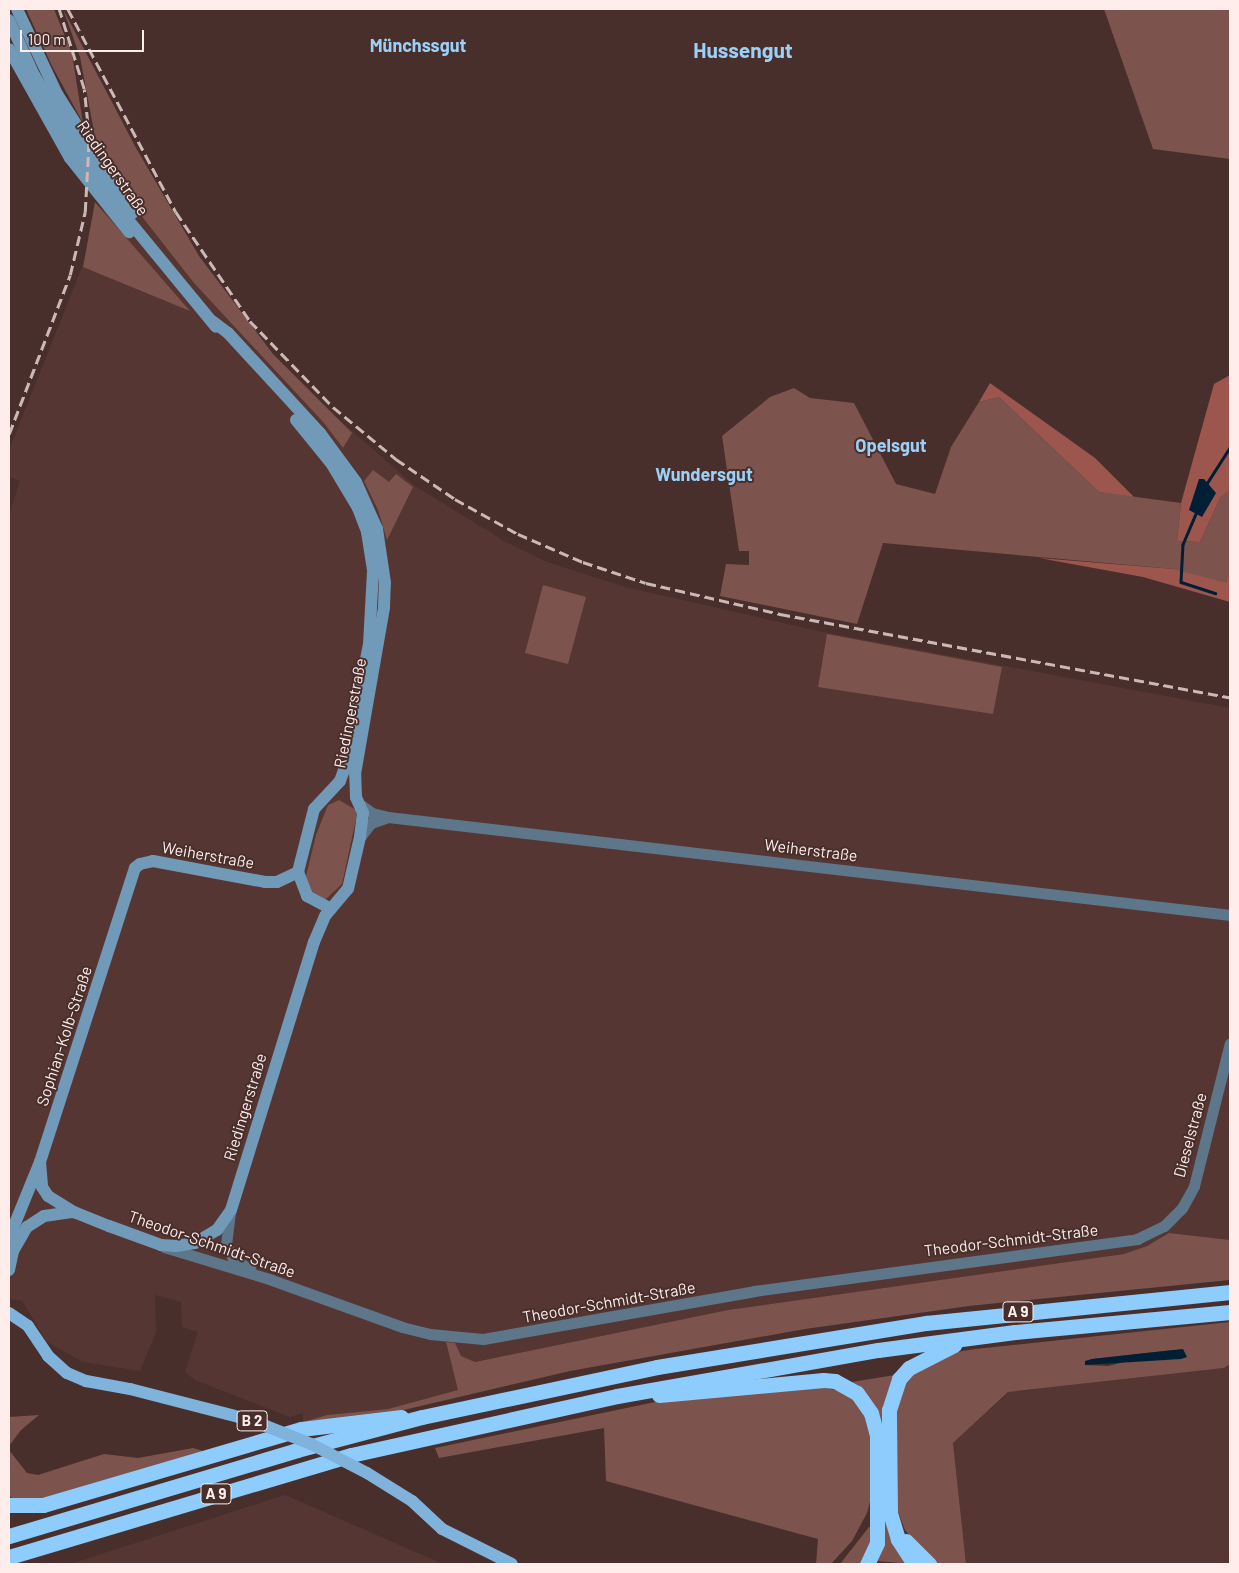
<!DOCTYPE html>
<meta charset="utf-8">
<style>
body{margin:0}
#map{position:relative;width:1239px;height:1573px;overflow:hidden;background:#482f2b;font-family:Barlow,sans-serif}
div>[style]{position:absolute}
[style*='--x']{left:calc(var(--x)*1px);top:calc(var(--y)*1px);width:calc(var(--w)*1px);rotate:calc(var(--a)*1deg)}
.built>*{inset:0;background:#563632}
.green>*{inset:0;background:#7d534d}
.forest>*{inset:0;background:#9c564e}
.water>*{inset:0;background:#001f34}
.stream>*{height:2.5px;margin:-1.25px;padding:0 1.25px;transform-origin:1.25px;border-radius:1.25px;background:#001f34}
.tertiary>*{height:11px;margin:-5.5px;padding:0 5.5px;transform-origin:5.5px;border-radius:5.5px;background:#5d7689}
.secondary>*{height:12px;margin:-6px;padding:0 6px;transform-origin:6px;border-radius:6px;background:#7199b8}
.primary>*{height:12px;margin:-6px;padding:0 6px;transform-origin:6px;border-radius:6px;background:#80b3dc}
.motorway>*{height:15px;margin:-7.5px;padding:0 7.5px;transform-origin:7.5px;border-radius:7.5px;background:#8dccfc}
.rail>*{height:2.5px;margin-top:-1.25px;transform-origin:0;background:repeating-linear-gradient(90deg,#ccb8b5 0 10px,transparent 0 15px)}
.primary-bridge>*{height:12px;margin:-6px;padding:0 6px;transform-origin:6px;border-radius:6px;background:#80b3dc}
span{translate:-50% -50%;white-space:nowrap;text-align:center;line-height:1.15;-webkit-text-stroke:4px #482f2b;paint-order:stroke}
.shield-label span{padding:1px 4px;background:#482f2b;border:1px solid;border-radius:4px;-webkit-text-stroke-width:0}
.shield-label{font-size:15px;color:#ffedeb;font-weight:700}
.street-label{font-size:16px;color:#ffedeb}
.neighbourhood-label{font-size:18px;color:#9bd0f9;font-weight:700}
.district-label{font-size:21px;color:#9bd0f9;font-weight:700}
.frame{position:absolute;inset:0;border:10px solid #ffedeb;pointer-events:none}
.scale{position:absolute;left:20px;top:30px;width:124px;height:22px;box-sizing:border-box;border:2px solid #ffedeb;border-top:0;padding-left:6px;font-size:15px;line-height:18px;white-space:nowrap;color:#ffedeb;-webkit-text-stroke:4px #482f2b;paint-order:stroke}
</style>
<div id="map">
<div class="built">
<i style="clip-path:polygon(118px 177px,281px 369px,415px 486px,506px 542px,547px 562px,625px 587px,823px 632px,1230px 708px,1230px 1240px,1169px 1233px,1147px 1246px,1124px 1254px,728px 1310px,475px 1362px,461px 1356px,446px 1343px,459px 1390px,388px 1409px,327px 1415px,303px 1422px,303px 1413px,290px 1417px,195px 1380px,185px 1372px,198px 1332px,182px 1327px,181px 1302px,155px 1295px,156px 1332px,140px 1371px,83px 1362px,47px 1342px,22px 1301px,9px 1299px,9px 515px,20px 481px,9px 477px,9px 450px)"></i>
<i style="clip-path:polygon(1230px 1364px,1230px 1564px,966px 1564px,953px 1443px,1009px 1392px,1224px 1368px)"></i>
<i style="clip-path:polygon(285px 1495px,443px 1564px,70px 1564px)"></i>
</div>
<div class="green">
<i style="clip-path:polygon(26px 9px,54px 9px,72px 54px,83px 123px,52px 66px)"></i>
<i style="clip-path:polygon(63px 9px,136px 148px,199px 256px,273px 354px,352px 433px,343px 448px,324px 423px,194px 283px,140px 214px,95px 137px,80px 57px)"></i>
<i style="clip-path:polygon(1104px 9px,1230px 9px,1230px 159px,1153px 149px)"></i>
<i style="clip-path:polygon(95px 202px,190px 311px,83px 267px)"></i>
<i style="clip-path:polygon(794px 388px,810px 398px,854px 403px,896px 484px,935px 494px,951px 447px,979px 402px,999px 397px,1099px 492px,1181px 503px,1177px 541px,1200px 542px,1220px 498px,1230px 490px,1230px 572px,1226px 584px,1174px 569px,883px 543px,857px 624px,720px 596px,726px 564px,749px 565px,749px 551px,739px 551px,722px 436px,770px 397px)"></i>
<i style="clip-path:polygon(373px 470px,389px 482px,396px 474px,413px 487px,387px 540px,378px 510px,364px 481px)"></i>
<i style="clip-path:polygon(543px 585px,586px 597px,568px 664px,525px 653px)"></i>
<i style="clip-path:polygon(827px 634px,1002px 667px,993px 714px,818px 687px)"></i>
<i style="clip-path:polygon(339px 800px,356px 810px,356px 819px,342px 884px,326px 899px,308px 895px,305px 880px,316px 835px,328px 805px)"></i>
<i style="clip-path:polygon(1169px 1233px,1230px 1240px,1230px 1280px,969px 1306px,805px 1329px,570px 1371px,391px 1413px,303px 1422px,327px 1415px,388px 1409px,458px 1390px,446px 1342px,455px 1343px,461px 1356px,475px 1362px,728px 1310px,1124px 1254px,1147px 1246px)"></i>
<i style="clip-path:polygon(evenodd,1230px 1322px,1230px 1364px,1224px 1368px,1008px 1392px,953px 1443px,966px 1564px,935px 1564px,905px 1530px,895px 1504px,895px 1408px,905px 1383px,913px 1373px,951px 1353px,975px 1349px,1230px 1322px,1173px 1350px,1108px 1366px,1085px 1365px,1092px 1359px,1173px 1350px)"></i>
<i style="clip-path:polygon(895px 1375px,883px 1430px,852px 1382px)"></i>
<i style="clip-path:polygon(810px 1386px,843px 1391px,859px 1404px,870px 1429px,871px 1498px,867px 1513px,852px 1541px,831px 1564px,816px 1564px,818px 1539px,606px 1481px,604px 1428px,439px 1458px,435px 1448px,660px 1401px)"></i>
<i style="clip-path:polygon(39px 1415px,21px 1430px,9px 1446px,9px 1417px)"></i>
<i style="clip-path:polygon(193px 1448px,206px 1452px,47px 1498px,14px 1499px,9px 1496px,9px 1450px,27px 1473px,38px 1475px,104px 1454px,138px 1458px)"></i>
<i style="clip-path:polygon(883px 1502px,910px 1564px,878px 1561px,882px 1549px)"></i>
<i style="clip-path:polygon(869px 1527px,872px 1527px,871px 1550px,866px 1560px,859px 1564px,840px 1564px)"></i>
</div>
<div class="forest">
<i style="clip-path:polygon(1230px 375px,1230px 490px,1220px 498px,1200px 542px,1177px 541px,1181px 503px,1214px 384px)"></i>
<i style="clip-path:polygon(990px 383px,1095px 458px,1134px 497px,1099px 492px,999px 397px,979px 402px)"></i>
<i style="clip-path:polygon(1039px 558px,1174px 569px,1226px 583px,1230px 572px,1230px 602px,1143px 577px)"></i>
</div>
<div class="water">
<i style="clip-path:polygon(1199px 479px,1204px 479px,1216px 493px,1202px 517px,1189px 510px)"></i>
<i style="clip-path:polygon(1183px 1349px,1187px 1357px,1181px 1359px,1085px 1365px,1085px 1361px,1092px 1359px)"></i>
</div>
<div class="stream">
<i style="--x:1207;--y:483;--w:43;--a:-57.4"></i>
<i style="--x:1196;--y:514;--w:33;--a:113"></i>
<i style="--x:1183;--y:544;--w:38;--a:93"></i>
<i style="--x:1181;--y:582;--w:36;--a:18"></i>
</div>
<div class="tertiary">
<i style="--x:361;--y:805;--w:14;--a:36"></i>
<i style="--x:372;--y:813;--w:16;--a:14"></i>
<i style="--x:388;--y:817;--w:848;--a:6.64"></i>
<i style="--x:360;--y:837;--w:18;--a:-52"></i>
<i style="--x:371;--y:823;--w:18;--a:-19"></i>
<i style="--x:230;--y:1212;--w:32;--a:97"></i>
<i style="--x:226;--y:1244;--w:17;--a:65"></i>
<i style="--x:233;--y:1259;--w:20;--a:30"></i>
<i style="--x:164;--y:1247;--w:110;--a:16.9"></i>
<i style="--x:269;--y:1279;--w:141;--a:19.8"></i>
<i style="--x:402;--y:1327;--w:29;--a:14"></i>
<i style="--x:430;--y:1334;--w:53;--a:5.4"></i>
<i style="--x:483;--y:1339;--w:275;--a:-10"></i>
<i style="--x:754;--y:1291;--w:387;--a:-7.7"></i>
<i style="--x:1137;--y:1239;--w:30;--a:-26"></i>
<i style="--x:1164;--y:1226;--w:25;--a:-45"></i>
<i style="--x:1182;--y:1208;--w:25;--a:-61"></i>
<i style="--x:1194;--y:1186;--w:147;--a:-75.9"></i>
</div>
<div class="secondary">
<i style="--x:17;--y:9;--w:94;--a:64.8"></i>
<i style="--x:57;--y:94;--w:141;--a:57.8"></i>
<i style="--x:9;--y:20;--w:60;--a:65.6"></i>
<i style="--x:34;--y:75;--w:88;--a:59.4"></i>
<i style="--x:79;--y:151;--w:72;--a:55.2"></i>
<i style="--x:120;--y:210;--w:151;--a:50.6"></i>
<i style="--x:9;--y:49;--w:125;--a:60.8"></i>
<i style="--x:70;--y:158;--w:95;--a:51.4"></i>
<i style="--x:296;--y:420;--w:55;--a:50.9"></i>
<i style="--x:331;--y:463;--w:52;--a:59"></i>
<i style="--x:358;--y:508;--w:26;--a:69"></i>
<i style="--x:367;--y:532;--w:39;--a:81"></i>
<i style="--x:373;--y:571;--w:73;--a:93.1"></i>
<i style="--x:369;--y:644;--w:128;--a:101.2"></i>
<i style="--x:344;--y:770;--w:12;--a:110"></i>
<i style="--x:340;--y:781;--w:38;--a:133"></i>
<i style="--x:314;--y:809;--w:65;--a:104.3"></i>
<i style="--x:298;--y:872;--w:26;--a:69"></i>
<i style="--x:307;--y:896;--w:27;--a:28"></i>
<i style="--x:40;--y:1162;--w:25;--a:85"></i>
<i style="--x:42;--y:1187;--w:11;--a:56"></i>
<i style="--x:48;--y:1196;--w:31;--a:32"></i>
<i style="--x:74;--y:1212;--w:38;--a:22"></i>
<i style="--x:109;--y:1226;--w:55;--a:20.1"></i>
<i style="--x:161;--y:1245;--w:15;--a:4"></i>
<i style="--x:176;--y:1246;--w:19;--a:-9"></i>
<i style="--x:195;--y:1243;--w:26;--a:-31"></i>
<i style="--x:217;--y:1230;--w:24;--a:-55"></i>
<i style="--x:231;--y:1210;--w:281;--a:-72.8"></i>
<i style="--x:314;--y:942;--w:28;--a:-67"></i>
<i style="--x:325;--y:916;--w:35;--a:-50"></i>
<i style="--x:348;--y:889;--w:53;--a:-77"></i>
<i style="--x:360;--y:837;--w:24;--a:-83"></i>
<i style="--x:363;--y:813;--w:17;--a:-114"></i>
<i style="--x:356;--y:797;--w:23;--a:-92"></i>
<i style="--x:355;--y:774;--w:169;--a:-80.1"></i>
<i style="--x:384;--y:607;--w:24;--a:-88"></i>
<i style="--x:385;--y:583;--w:55;--a:-98.4"></i>
<i style="--x:377;--y:529;--w:51;--a:-114.1"></i>
<i style="--x:356;--y:482;--w:61;--a:-126.3"></i>
<i style="--x:320;--y:433;--w:136;--a:-132.6"></i>
<i style="--x:228;--y:333;--w:20;--a:-143"></i>
<i style="--x:9;--y:1238;--w:82;--a:-67.8"></i>
<i style="--x:40;--y:1162;--w:309;--a:-72.1"></i>
<i style="--x:135;--y:868;--w:6;--a:-39"></i>
<i style="--x:140;--y:864;--w:13;--a:-13"></i>
<i style="--x:153;--y:861;--w:114;--a:10.6"></i>
<i style="--x:265;--y:882;--w:12;--a:0"></i>
<i style="--x:277;--y:882;--w:23;--a:-25"></i>
<i style="--x:9;--y:1270;--w:19;--a:-78"></i>
<i style="--x:13;--y:1251;--w:28;--a:-60"></i>
<i style="--x:27;--y:1227;--w:20;--a:-33"></i>
<i style="--x:44;--y:1216;--w:28;--a:-8"></i>
</div>
<div class="primary">
<i style="--x:9;--y:1313;--w:23;--a:34"></i>
<i style="--x:28;--y:1326;--w:36;--a:56"></i>
<i style="--x:48;--y:1356;--w:25;--a:42"></i>
<i style="--x:67;--y:1373;--w:21;--a:23"></i>
<i style="--x:86;--y:1381;--w:45;--a:10.3"></i>
<i style="--x:367;--y:1473;--w:53;--a:31.9"></i>
<i style="--x:412;--y:1501;--w:41;--a:43"></i>
<i style="--x:442;--y:1529;--w:78;--a:26.6"></i>
</div>
<div class="motorway">
<i style="--x:659;--y:1395;--w:165;--a:-5.2"></i>
<i style="--x:823;--y:1380;--w:12;--a:5"></i>
<i style="--x:835;--y:1381;--w:25;--a:29"></i>
<i style="--x:857;--y:1393;--w:24;--a:55"></i>
<i style="--x:871;--y:1413;--w:24;--a:75"></i>
<i style="--x:877;--y:1436;--w:107;--a:90"></i>
<i style="--x:877;--y:1543;--w:23;--a:115"></i>
<i style="--x:9;--y:1505;--w:34;--a:0"></i>
<i style="--x:43;--y:1505;--w:269;--a:-16.4"></i>
<i style="--x:301;--y:1429;--w:101;--a:-6.8"></i>
<i style="--x:9;--y:1536;--w:301;--a:-16.6"></i>
<i style="--x:297;--y:1450;--w:129;--a:-14.8"></i>
<i style="--x:422;--y:1417;--w:240;--a:-12"></i>
<i style="--x:657;--y:1367;--w:273;--a:-9.3"></i>
<i style="--x:926;--y:1323;--w:306;--a:-5.8"></i>
<i style="--x:906;--y:1541;--w:33;--a:45"></i>
<i style="--x:9;--y:1557;--w:357;--a:-16.6"></i>
<i style="--x:351;--y:1455;--w:272;--a:-12.5"></i>
<i style="--x:617;--y:1396;--w:265;--a:-10"></i>
<i style="--x:878;--y:1350;--w:138;--a:-7.5"></i>
<i style="--x:1015;--y:1332;--w:216;--a:-5.3"></i>
<i style="--x:914;--y:1564;--w:30;--a:-123"></i>
<i style="--x:898;--y:1539;--w:27;--a:-107"></i>
<i style="--x:890;--y:1513;--w:103;--a:-90.6"></i>
<i style="--x:889;--y:1410;--w:33;--a:-72"></i>
<i style="--x:899;--y:1379;--w:15;--a:-48"></i>
<i style="--x:909;--y:1368;--w:51;--a:-27.1"></i>
</div>
<div class="rail">
<i style="--x:68;--y:9;--w:230;--a:62"></i>
<i style="--x:176;--y:212;--w:132;--a:55.8"></i>
<i style="--x:250;--y:321;--w:120;--a:46"></i>
<i style="--x:333;--y:407;--w:82;--a:39.5"></i>
<i style="--x:396;--y:459;--w:71;--a:34.1"></i>
<i style="--x:455;--y:499;--w:72;--a:29.1"></i>
<i style="--x:518;--y:534;--w:71;--a:23.3"></i>
<i style="--x:583;--y:562;--w:66;--a:18.4"></i>
<i style="--x:646;--y:583;--w:138;--a:13"></i>
<i style="--x:780;--y:614;--w:458;--a:10.5"></i>
<i style="--x:9;--y:434;--w:170;--a:-69"></i>
<i style="--x:70;--y:275;--w:65;--a:-76.6"></i>
<i style="--x:85;--y:212;--w:75;--a:-86.9"></i>
<i style="--x:89;--y:137;--w:48;--a:-95.9"></i>
<i style="--x:84;--y:89;--w:84;--a:-107.4"></i>
</div>
<div class="primary-bridge">
<i style="--x:130;--y:1389;--w:125;--a:14.4"></i>
<i style="--x:251;--y:1420;--w:65;--a:21.8"></i>
<i style="--x:311;--y:1444;--w:63;--a:27.4"></i>
</div>
<div class="shield-label">
<span style="left:1018px;top:1312px">A 9</span>
<span style="left:252px;top:1421px">B 2</span>
<span style="left:216px;top:1494px">A 9</span>
</div>
<div class="street-label">
<span style="left:113px;top:168px;rotate:55deg">Riedingerstraße</span>
<span style="left:350px;top:713px;rotate:-79deg">Riedingerstraße</span>
<span style="left:811px;top:850px;rotate:7deg">Weiherstraße</span>
<span style="left:208px;top:855px;rotate:10deg">Weiherstraße</span>
<span style="left:64px;top:1036px;rotate:-72deg">Sophian-Kolb-Straße</span>
<span style="left:245px;top:1107px;rotate:-73deg">Riedingerstraße</span>
<span style="left:1190px;top:1135px;rotate:-75deg">Dieselstraße</span>
<span style="left:1011px;top:1240px;rotate:-7deg">Theodor-Schmidt-Straße</span>
<span style="left:212px;top:1244px;rotate:19deg">Theodor-Schmidt-Straße</span>
<span style="left:609px;top:1302px;rotate:-10deg">Theodor-Schmidt-Straße</span>
</div>
<div class="neighbourhood-label">
<span style="left:418px;top:45px">Münchssgut</span>
<span style="left:891px;top:445px">Opelsgut</span>
<span style="left:704px;top:474px">Wundersgut</span>
</div>
<div class="district-label">
<span style="left:743px;top:50px">Hussengut</span>
</div>
<div class="frame"></div>
<div class="scale">100 m</div>
</div>
